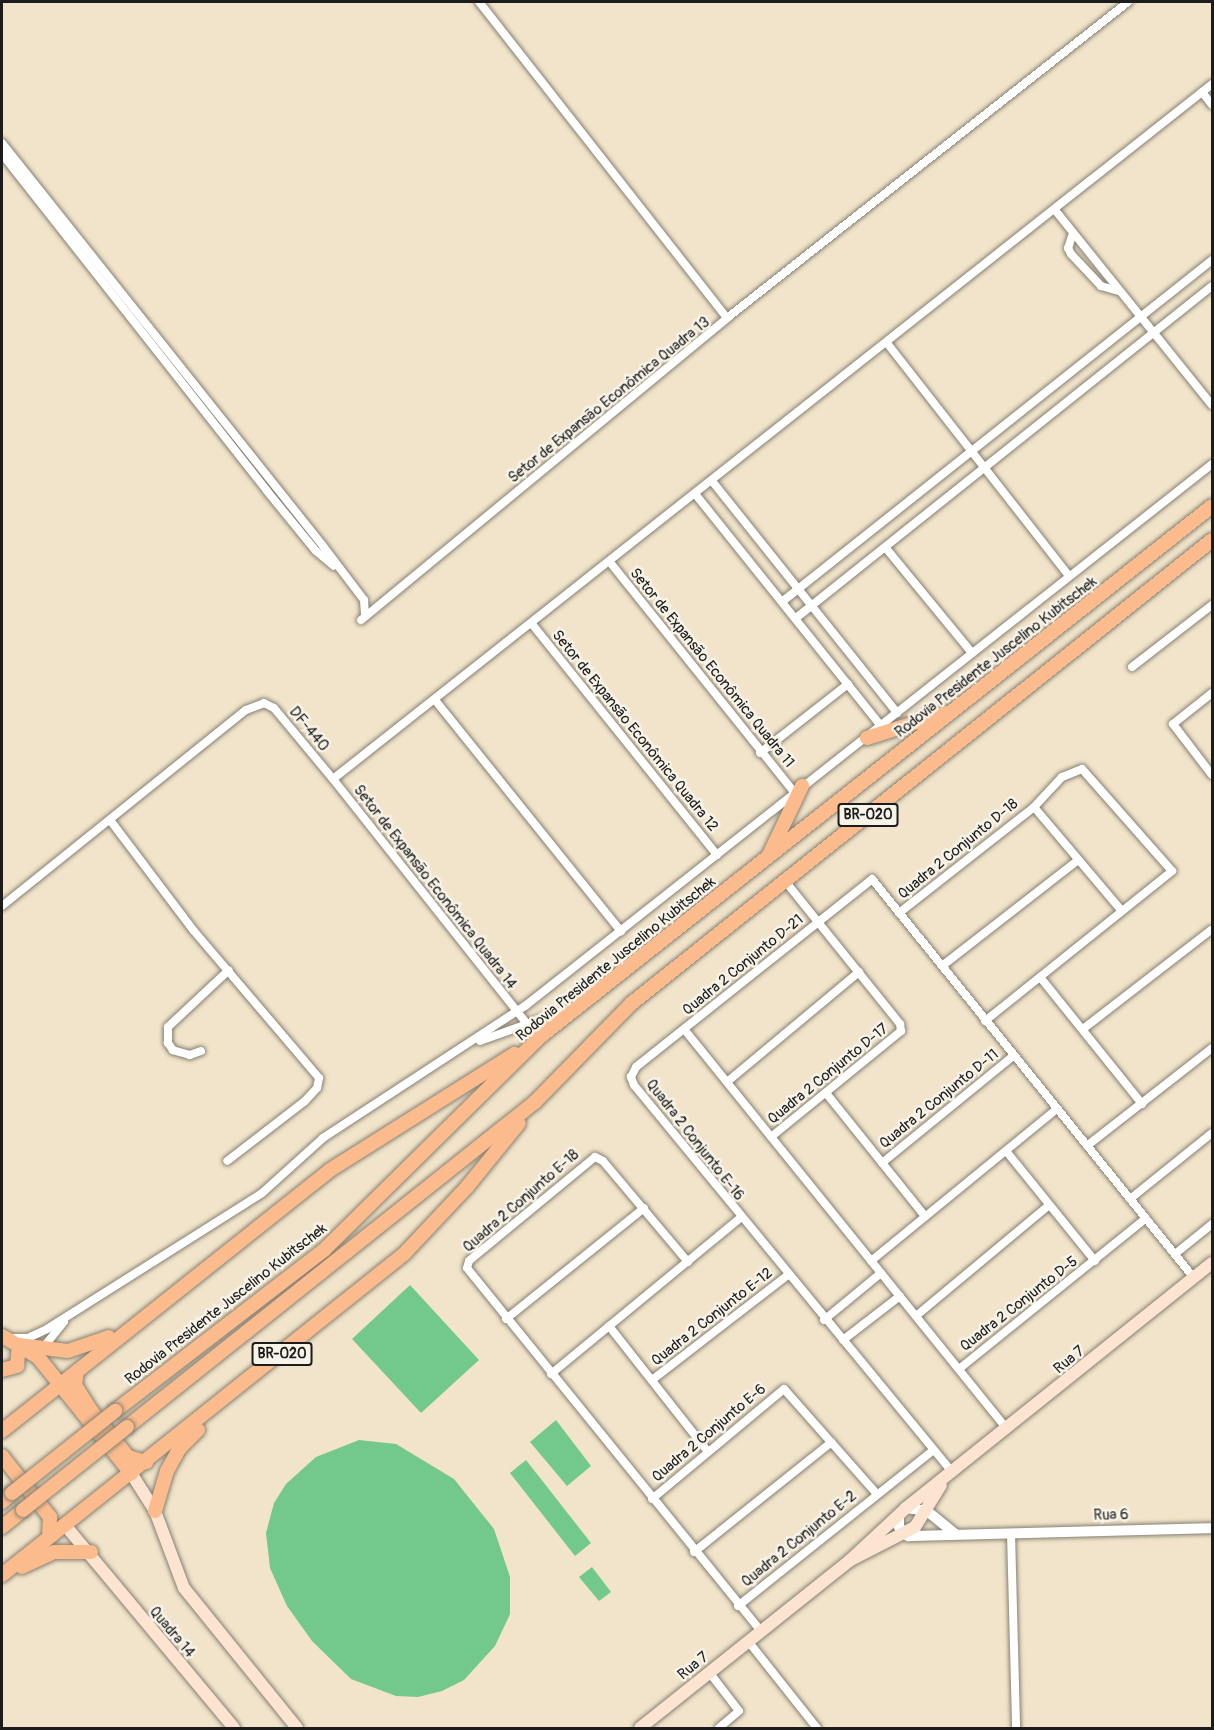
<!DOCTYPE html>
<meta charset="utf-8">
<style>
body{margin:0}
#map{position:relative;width:1214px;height:1730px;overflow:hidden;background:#f1e4ca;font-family:Pangolin,sans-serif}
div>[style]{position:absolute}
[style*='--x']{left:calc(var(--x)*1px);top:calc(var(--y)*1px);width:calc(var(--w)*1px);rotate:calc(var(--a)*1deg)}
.green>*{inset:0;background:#73c88b}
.roads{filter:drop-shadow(0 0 2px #868073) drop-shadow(0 0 2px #868073)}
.minor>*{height:8px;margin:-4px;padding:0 4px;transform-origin:4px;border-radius:4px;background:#fff}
.tertiary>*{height:10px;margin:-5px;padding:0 5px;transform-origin:5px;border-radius:5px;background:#fff}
.secondary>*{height:12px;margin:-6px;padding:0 6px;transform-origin:6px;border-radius:6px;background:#fde4d1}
.primary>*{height:14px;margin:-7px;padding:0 7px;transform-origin:7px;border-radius:7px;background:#fbbb8c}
.trunk>*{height:14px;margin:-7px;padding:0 7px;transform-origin:7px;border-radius:7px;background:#fbbb8c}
.bridges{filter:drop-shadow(0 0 2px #868073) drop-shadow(0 0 2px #868073)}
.trunk-bridge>*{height:14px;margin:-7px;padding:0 7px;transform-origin:7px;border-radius:7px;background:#fbbb8c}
span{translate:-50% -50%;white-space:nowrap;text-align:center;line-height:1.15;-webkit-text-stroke:5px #f7f3e8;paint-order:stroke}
.shield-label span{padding:2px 4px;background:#f7f3e8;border:2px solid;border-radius:4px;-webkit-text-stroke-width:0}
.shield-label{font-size:14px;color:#1c1c1c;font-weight:700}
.street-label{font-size:15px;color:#1c1c1c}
.frame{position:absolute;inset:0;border:3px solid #1c1c1c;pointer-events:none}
</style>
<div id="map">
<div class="green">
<i style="clip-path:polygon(410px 1285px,479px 1360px,421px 1413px,352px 1339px)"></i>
<i style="clip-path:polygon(556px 1420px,591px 1466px,567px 1486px,530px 1442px)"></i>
<i style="clip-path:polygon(359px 1440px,396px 1444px,454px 1479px,494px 1529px,510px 1577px,510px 1614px,495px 1646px,464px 1680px,442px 1691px,418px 1697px,396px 1696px,351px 1679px,312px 1641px,287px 1606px,270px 1568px,266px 1533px,274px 1503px,286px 1484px,316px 1457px)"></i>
<i style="clip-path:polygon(526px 1460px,591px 1543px,575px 1556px,510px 1473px)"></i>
<i style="clip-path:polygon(592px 1567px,611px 1592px,599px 1601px,579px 1577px)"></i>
</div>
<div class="roads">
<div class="minor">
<i style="--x:1202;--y:92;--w:16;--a:52"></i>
<i style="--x:2;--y:143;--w:515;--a:51.46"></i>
<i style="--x:323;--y:546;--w:68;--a:52.8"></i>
<i style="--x:364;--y:600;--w:14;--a:86"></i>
<i style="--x:2;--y:154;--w:429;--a:51.8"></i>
<i style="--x:267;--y:491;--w:77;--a:50.8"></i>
<i style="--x:316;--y:551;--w:23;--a:40"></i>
<i style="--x:1055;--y:210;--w:250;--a:51.2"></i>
<i style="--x:1073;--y:233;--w:16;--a:108"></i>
<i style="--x:1068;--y:248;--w:7;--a:63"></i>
<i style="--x:1071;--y:254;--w:44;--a:46.8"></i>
<i style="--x:1101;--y:286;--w:19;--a:16"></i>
<i style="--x:727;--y:318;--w:511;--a:-38.24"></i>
<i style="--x:887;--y:343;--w:296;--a:52"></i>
<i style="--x:712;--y:481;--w:297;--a:51.4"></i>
<i style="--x:696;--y:495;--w:296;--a:51.3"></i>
<i style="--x:885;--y:547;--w:137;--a:50.6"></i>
<i style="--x:609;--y:561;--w:296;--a:51.3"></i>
<i style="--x:783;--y:601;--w:548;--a:-38.48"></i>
<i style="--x:796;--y:618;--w:532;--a:-38.59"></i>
<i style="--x:361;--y:620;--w:475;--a:-39.5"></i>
<i style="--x:727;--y:318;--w:402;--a:-128.1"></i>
<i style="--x:532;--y:624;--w:296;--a:51.3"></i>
<i style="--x:1132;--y:667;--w:101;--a:-37.8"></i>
<i style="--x:1212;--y:693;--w:50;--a:141.5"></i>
<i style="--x:1173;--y:724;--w:64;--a:52.6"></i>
<i style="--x:435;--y:700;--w:297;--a:51.2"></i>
<i style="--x:760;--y:753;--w:112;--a:-38.1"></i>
<i style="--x:333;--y:779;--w:1121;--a:-38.33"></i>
<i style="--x:1034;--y:807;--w:136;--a:49.8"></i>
<i style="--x:110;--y:820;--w:139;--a:52.9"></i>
<i style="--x:194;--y:931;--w:193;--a:49.6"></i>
<i style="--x:319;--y:1078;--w:10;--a:101"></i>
<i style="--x:317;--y:1088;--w:18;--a:133"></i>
<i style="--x:305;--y:1101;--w:98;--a:142.4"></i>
<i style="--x:2;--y:906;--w:313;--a:-38.8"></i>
<i style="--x:246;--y:710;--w:19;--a:-21"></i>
<i style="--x:264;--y:703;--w:11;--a:27"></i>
<i style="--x:274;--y:708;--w:92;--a:50.3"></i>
<i style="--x:333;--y:779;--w:313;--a:51.6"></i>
<i style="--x:899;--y:913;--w:172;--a:-38.1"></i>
<i style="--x:942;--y:966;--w:172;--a:-37.9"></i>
<i style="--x:1040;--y:977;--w:163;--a:51.2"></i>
<i style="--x:985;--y:1021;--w:240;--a:-38.7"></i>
<i style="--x:1172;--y:871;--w:136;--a:-131.4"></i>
<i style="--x:1082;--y:769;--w:22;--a:158"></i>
<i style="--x:1062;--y:777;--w:41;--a:133"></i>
<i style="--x:684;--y:1029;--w:514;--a:51.08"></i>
<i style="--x:1083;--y:1029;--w:162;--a:-37.7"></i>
<i style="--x:480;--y:1041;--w:98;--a:-19.7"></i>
<i style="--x:201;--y:1051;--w:12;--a:160"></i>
<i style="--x:190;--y:1055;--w:18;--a:-164"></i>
<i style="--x:173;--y:1050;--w:9;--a:-126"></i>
<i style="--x:168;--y:1043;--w:16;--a:-90"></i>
<i style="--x:168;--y:1027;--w:83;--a:-43.1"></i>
<i style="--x:727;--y:1082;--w:172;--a:-39.8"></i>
<i style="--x:826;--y:1093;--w:158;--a:51.2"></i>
<i style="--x:771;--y:1137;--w:168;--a:-39.2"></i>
<i style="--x:901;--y:1031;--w:7;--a:-98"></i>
<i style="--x:900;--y:1024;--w:182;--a:-128.8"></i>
<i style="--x:1088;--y:1145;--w:157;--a:-38"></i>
<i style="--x:1007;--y:1152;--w:140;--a:51.1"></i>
<i style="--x:882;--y:1163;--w:169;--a:-39.2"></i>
<i style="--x:1130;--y:1199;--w:105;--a:-38.8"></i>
<i style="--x:1175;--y:1254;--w:48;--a:-39"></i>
<i style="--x:871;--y:1261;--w:240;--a:-39.3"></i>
<i style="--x:688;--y:1262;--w:132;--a:-130.1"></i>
<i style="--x:603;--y:1161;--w:9;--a:-153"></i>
<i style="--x:595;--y:1157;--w:163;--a:140.5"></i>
<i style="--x:469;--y:1261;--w:7;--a:106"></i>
<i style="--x:467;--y:1268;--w:467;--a:51"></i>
<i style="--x:916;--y:1316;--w:173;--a:-39.8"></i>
<i style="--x:506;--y:1319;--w:177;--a:-38.8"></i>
<i style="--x:824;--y:1320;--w:74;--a:-39.5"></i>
<i style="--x:609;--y:1326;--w:160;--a:51.8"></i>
<i style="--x:12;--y:1338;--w:16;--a:0"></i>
<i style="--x:28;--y:1338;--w:21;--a:-25"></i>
<i style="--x:47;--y:1329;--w:254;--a:-32.3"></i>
<i style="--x:262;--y:1193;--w:82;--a:-42"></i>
<i style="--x:323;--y:1138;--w:241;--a:-33.2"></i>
<i style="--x:525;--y:1006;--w:875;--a:-38.27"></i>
<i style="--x:843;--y:1340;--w:72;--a:-37.7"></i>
<i style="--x:42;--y:1349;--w:35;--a:-51"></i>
<i style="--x:959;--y:1369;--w:240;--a:-38.9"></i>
<i style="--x:551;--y:1374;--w:245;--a:-39.5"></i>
<i style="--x:652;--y:1380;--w:172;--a:-37.7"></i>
<i style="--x:953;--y:1473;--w:502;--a:-129.43"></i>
<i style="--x:634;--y:1085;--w:9;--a:-111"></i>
<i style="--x:631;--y:1077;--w:11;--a:-63"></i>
<i style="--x:636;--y:1067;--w:302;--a:-38.5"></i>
<i style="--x:872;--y:879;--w:513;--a:51.1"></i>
<i style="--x:652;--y:1499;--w:172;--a:-39.8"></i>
<i style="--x:784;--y:1389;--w:140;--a:48.5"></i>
<i style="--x:1011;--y:1533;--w:195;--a:88.5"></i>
<i style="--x:694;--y:1552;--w:176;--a:-38.6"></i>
<i style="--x:738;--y:1606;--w:248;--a:-38.6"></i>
<i style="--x:748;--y:1641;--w:111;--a:51.6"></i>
<i style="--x:709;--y:1672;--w:49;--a:52.4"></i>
<i style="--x:739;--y:1711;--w:26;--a:140"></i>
</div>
<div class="tertiary">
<i style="--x:906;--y:1508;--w:21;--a:8"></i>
<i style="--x:927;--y:1511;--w:36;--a:39"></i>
<i style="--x:899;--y:1514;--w:13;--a:90"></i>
<i style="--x:899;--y:1527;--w:13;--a:45"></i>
<i style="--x:908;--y:1536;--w:304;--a:-1.5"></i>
</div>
<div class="secondary">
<i style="--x:131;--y:1473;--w:45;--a:57.7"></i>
<i style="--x:155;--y:1511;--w:82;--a:69.4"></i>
<i style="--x:184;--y:1588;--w:180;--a:51.1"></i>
<i style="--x:65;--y:1525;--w:264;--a:50.2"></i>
<i style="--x:849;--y:1561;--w:78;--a:-42.9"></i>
<i style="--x:906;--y:1508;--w:392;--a:-38.7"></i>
<i style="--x:640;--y:1728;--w:268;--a:-38.6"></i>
<i style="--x:849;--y:1561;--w:74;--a:-27.3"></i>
<i style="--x:915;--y:1527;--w:49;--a:-58.2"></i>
</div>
<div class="primary">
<i style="--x:2;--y:1336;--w:42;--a:30.3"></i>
<i style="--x:38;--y:1357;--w:149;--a:51.3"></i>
<i style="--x:2;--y:1370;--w:16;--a:-15"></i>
<i style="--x:17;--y:1366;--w:21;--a:-85"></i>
</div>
<div class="trunk">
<i style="--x:867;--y:738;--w:83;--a:-17.6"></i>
<i style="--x:768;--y:857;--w:79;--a:-64.4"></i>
<i style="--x:19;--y:1345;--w:49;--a:7"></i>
<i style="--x:68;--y:1351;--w:43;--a:-18.9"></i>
<i style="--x:77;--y:1371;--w:14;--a:98"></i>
<i style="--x:75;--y:1385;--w:28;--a:58"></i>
<i style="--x:90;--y:1409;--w:61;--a:51.6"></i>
<i style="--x:128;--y:1457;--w:19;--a:16"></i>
<i style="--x:115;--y:1411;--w:264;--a:-37.6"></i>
<i style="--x:324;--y:1250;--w:305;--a:-44.6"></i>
<i style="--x:541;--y:1036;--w:855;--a:-38.3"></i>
<i style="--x:127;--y:1427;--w:522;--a:-38.54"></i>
<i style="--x:535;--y:1102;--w:139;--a:-45.6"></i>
<i style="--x:632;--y:1003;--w:742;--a:-38.6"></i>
<i style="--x:2;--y:1431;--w:419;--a:-38.5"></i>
<i style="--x:330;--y:1170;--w:218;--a:-32.2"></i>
<i style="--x:2;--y:1456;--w:78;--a:51.8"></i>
<i style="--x:50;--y:1517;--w:20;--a:93"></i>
<i style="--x:2;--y:1502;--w:13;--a:-42"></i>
<i style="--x:155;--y:1511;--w:42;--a:-73.3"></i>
<i style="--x:167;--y:1471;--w:25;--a:-61"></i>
<i style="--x:179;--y:1449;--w:27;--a:-45"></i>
<i style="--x:2;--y:1527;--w:27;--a:-39"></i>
<i style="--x:22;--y:1567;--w:35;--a:-25"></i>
<i style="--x:54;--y:1552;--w:37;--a:0"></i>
<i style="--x:2;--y:1575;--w:514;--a:-38.61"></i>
<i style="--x:404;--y:1254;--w:92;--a:-46.8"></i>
<i style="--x:467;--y:1187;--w:82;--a:-50.9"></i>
</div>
</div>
<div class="bridges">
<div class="trunk-bridge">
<i style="--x:12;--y:1493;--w:132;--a:-38.5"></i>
<i style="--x:23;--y:1510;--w:133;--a:-38.6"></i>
</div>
</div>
<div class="shield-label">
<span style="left:868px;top:815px">BR-020</span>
<span style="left:282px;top:1354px">BR-020</span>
</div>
<div class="street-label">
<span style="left:609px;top:400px;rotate:-39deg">Setor de Expansão Econômica Quadra 13</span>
<span style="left:996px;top:657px;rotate:-38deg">Rodovia Presidente Juscelino Kubitschek</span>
<span style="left:712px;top:668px;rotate:51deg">Setor de Expansão Econômica Quadra 11</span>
<span style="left:309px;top:729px;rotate:50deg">DF-440</span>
<span style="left:635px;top:731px;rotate:51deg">Setor de Expansão Econômica Quadra 12</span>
<span style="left:958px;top:849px;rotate:-39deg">Quadra 2 Conjunto D-18</span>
<span style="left:435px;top:887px;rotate:52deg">Setor de Expansão Econômica Quadra 14</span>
<span style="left:616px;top:959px;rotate:-39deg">Rodovia Presidente Juscelino Kubitschek</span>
<span style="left:743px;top:965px;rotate:-39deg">Quadra 2 Conjunto D-21</span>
<span style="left:828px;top:1074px;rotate:-39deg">Quadra 2 Conjunto D-17</span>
<span style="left:939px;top:1099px;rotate:-39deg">Quadra 2 Conjunto D-11</span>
<span style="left:695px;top:1140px;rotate:52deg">Quadra 2 Conjunto E-16</span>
<span style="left:521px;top:1201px;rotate:-41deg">Quadra 2 Conjunto E-18</span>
<span style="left:226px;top:1304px;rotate:-38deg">Rodovia Presidente Juscelino Kubitschek</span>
<span style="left:1019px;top:1304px;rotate:-38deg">Quadra 2 Conjunto D-5</span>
<span style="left:712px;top:1317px;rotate:-38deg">Quadra 2 Conjunto E-12</span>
<span style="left:1069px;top:1360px;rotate:-39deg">Rua 7</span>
<span style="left:709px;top:1433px;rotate:-40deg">Quadra 2 Conjunto E-6</span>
<span style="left:1111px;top:1515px;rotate:-1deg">Rua 6</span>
<span style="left:799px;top:1539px;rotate:-39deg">Quadra 2 Conjunto E-2</span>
<span style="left:172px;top:1632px;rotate:50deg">Quadra 14</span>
<span style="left:693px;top:1666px;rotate:-39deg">Rua 7</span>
</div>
<div class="frame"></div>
</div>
